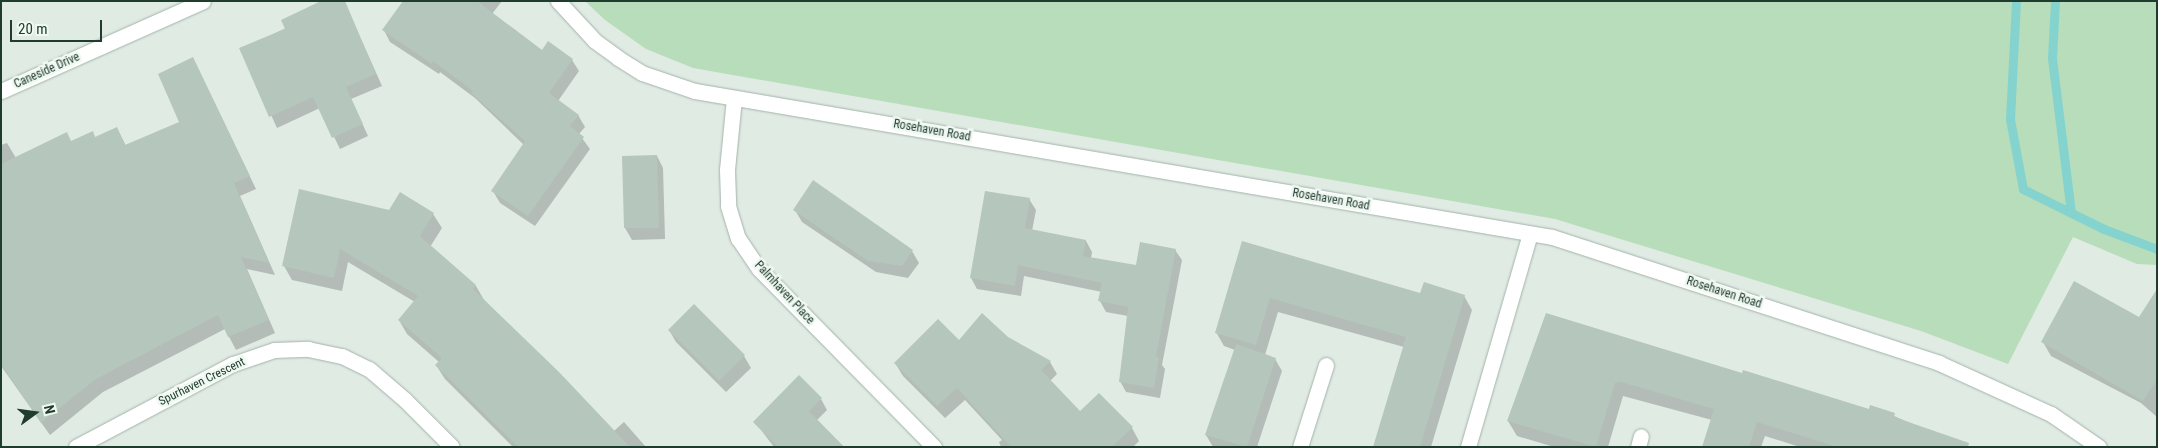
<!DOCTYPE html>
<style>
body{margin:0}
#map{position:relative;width:2158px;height:448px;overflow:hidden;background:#e0ebe4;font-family:"Roboto Condensed",sans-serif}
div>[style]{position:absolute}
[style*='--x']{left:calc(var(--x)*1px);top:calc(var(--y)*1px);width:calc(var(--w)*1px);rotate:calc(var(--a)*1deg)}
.green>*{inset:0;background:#b8ddba}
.shadow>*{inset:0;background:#0003}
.stream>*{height:9px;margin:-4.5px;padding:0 4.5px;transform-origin:4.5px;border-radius:4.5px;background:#85d3cf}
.building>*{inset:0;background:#b5c6bc}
.roads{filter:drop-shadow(0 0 1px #a3b3aa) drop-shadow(0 0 1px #a3b3aa)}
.street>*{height:15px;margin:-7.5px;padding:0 7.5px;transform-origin:7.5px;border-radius:7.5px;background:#fff}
span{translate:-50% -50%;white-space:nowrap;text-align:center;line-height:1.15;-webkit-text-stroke:5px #f0f8f2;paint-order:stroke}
.street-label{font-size:12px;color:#203c2f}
.frame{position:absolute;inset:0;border:2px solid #203c2f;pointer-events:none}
.north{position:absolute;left:10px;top:388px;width:50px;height:50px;-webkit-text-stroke:4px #f0f8f2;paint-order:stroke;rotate:76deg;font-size:14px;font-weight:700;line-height:20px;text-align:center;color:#203c2f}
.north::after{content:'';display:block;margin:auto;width:18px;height:22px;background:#203c2f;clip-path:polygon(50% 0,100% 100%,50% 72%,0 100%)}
.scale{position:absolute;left:10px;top:20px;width:92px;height:22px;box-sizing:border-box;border:2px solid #203c2f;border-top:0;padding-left:6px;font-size:15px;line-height:18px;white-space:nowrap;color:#203c2f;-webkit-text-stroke:4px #f0f8f2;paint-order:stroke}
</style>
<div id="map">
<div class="green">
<i style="clip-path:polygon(585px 1px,2157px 1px,2157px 265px,2137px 264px,2073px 237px,2008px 364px,1921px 331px,1555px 219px,693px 68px,646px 49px,605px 20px)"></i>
</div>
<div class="shadow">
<i style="clip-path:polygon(344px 1px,382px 86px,351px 99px,368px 136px,340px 149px,320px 108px,277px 128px,241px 49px)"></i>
<i style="clip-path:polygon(442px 1px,502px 1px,492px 14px,542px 52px,572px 60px,579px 71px,558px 101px,578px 115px,585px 127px,579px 134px,590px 149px,535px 226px,500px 203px,493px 191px,524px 145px,475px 98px,440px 72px,439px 74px,390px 42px,384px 30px)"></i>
<i style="clip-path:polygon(193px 59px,256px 189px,240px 196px,275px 275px,247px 269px,275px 333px,236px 350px,225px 329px,103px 392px,50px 435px,1px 366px,1px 145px,7px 143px,16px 158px,95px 138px,117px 128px,126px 146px,180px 123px)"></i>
<i style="clip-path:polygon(657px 156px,663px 168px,665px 239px,632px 240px,625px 228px,623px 157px)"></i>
<i style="clip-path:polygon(1029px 199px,1036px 210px,1032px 231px,1086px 241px,1092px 252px,1091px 258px,1137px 267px,1175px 250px,1182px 260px,1162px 365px,1165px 369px,1160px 398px,1126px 392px,1120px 381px,1128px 316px,1106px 312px,1100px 301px,1102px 292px,1024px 276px,1021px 296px,977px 289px,971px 278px)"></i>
<i style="clip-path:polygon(795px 210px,912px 251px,919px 263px,908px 278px,876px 272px,802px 222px)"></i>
<i style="clip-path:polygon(390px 211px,433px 214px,442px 228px,430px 247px,476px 286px,484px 300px,614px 431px,624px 422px,646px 447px,513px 447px,445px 379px,436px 365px,439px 362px,407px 334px,399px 320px,415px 302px,348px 262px,342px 291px,292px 280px,284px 266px)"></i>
<i style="clip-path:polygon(1243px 243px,1421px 294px,1464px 296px,1472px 310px,1431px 447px,1374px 447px,1404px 347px,1278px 312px,1265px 355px,1275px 359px,1282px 371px,1257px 447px,1213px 447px,1206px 435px,1235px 350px,1224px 346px,1216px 332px)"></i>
<i style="clip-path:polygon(1546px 314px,1743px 375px,1870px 410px,1871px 406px,1926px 430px,1936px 447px,1800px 447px,1765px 436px,1761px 447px,1703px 447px,1712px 420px,1623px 396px,1608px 447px,1554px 447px,1517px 436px,1508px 421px)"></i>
<i style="clip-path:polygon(2140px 318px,2157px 318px,2157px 417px,2141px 403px,2051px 356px,2043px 342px)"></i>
<i style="clip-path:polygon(669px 330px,744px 356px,751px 368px,726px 392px,676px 342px)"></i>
<i style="clip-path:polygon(1007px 338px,1050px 362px,1057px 374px,1050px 381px,1080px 413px,1132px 428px,1139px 441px,1133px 447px,1001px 447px,999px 442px,1002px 440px,965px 400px,945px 418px,903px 376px,895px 363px,959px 342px)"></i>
<i style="clip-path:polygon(821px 399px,827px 410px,817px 420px,844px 447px,774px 447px,755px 422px)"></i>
</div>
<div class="stream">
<i style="--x:2016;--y:1;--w:118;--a:92.9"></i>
<i style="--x:2010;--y:119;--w:71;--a:79.5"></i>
<i style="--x:2023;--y:189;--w:90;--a:26.3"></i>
<i style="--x:2104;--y:229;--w:57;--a:20.7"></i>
<i style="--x:2055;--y:1;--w:57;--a:93"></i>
<i style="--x:2052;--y:58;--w:156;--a:83"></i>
</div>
<div class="building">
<i style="clip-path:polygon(321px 1px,345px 1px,376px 74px,346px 87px,363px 124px,332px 138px,313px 97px,269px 117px,239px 48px,285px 29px,281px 20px)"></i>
<i style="clip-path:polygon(403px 1px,477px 1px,542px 50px,548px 41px,573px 59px,549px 93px,579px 115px,570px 126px,584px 137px,528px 216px,491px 191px,525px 141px,471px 93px,473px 91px,433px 61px,432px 64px,382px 30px)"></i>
<i style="clip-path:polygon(193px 57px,250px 176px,234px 183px,269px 263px,241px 257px,269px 320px,228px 337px,218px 315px,96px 379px,41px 423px,1px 364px,1px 164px,67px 132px,71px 141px,93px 131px,95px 137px,117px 127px,125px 145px,179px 122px,158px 74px)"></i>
<i style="clip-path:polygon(657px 155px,659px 228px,624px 228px,622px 156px)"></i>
<i style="clip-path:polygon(813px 180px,913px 250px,902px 266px,868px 261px,793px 210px)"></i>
<i style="clip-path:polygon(299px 189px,389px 210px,400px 192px,434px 213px,420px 236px,476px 285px,473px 289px,559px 372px,630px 447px,518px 447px,435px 365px,442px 358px,398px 320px,418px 296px,340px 249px,334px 278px,282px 266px)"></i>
<i style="clip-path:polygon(985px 191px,1030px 198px,1025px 228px,1086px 240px,1083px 256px,1136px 265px,1140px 242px,1176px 249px,1156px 357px,1159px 357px,1154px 388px,1119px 382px,1128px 307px,1098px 301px,1102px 283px,1018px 265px,1015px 286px,970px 278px)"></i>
<i style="clip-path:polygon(1242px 241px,1420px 293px,1424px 282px,1465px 295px,1420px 447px,1373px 447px,1406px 337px,1270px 298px,1256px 345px,1215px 333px)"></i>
<i style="clip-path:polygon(2074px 281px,2139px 317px,2157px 289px,2157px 380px,2143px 401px,2041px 342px)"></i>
<i style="clip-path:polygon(694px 304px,745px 355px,719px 381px,668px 330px)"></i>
<i style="clip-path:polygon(982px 313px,1008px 337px,1051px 361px,1041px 370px,1080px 411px,1099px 393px,1133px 427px,1112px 447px,1011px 447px,957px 388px,937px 406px,894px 363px,938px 319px,959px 340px)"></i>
<i style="clip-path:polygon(1546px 313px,1742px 373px,1743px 370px,1869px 409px,1870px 405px,1895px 413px,1894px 417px,1969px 443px,1968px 447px,1837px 447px,1757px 422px,1749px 447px,1702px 447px,1714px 409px,1621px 382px,1615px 383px,1596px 447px,1507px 421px)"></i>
<i style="clip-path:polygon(1236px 344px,1276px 358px,1247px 447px,1205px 435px)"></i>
<i style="clip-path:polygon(799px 375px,822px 398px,809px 411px,844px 447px,778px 447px,753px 422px)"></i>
</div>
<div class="roads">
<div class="street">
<i style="--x:558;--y:1;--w:54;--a:47.2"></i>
<i style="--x:595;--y:41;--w:29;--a:36"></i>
<i style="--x:618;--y:58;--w:28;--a:32"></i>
<i style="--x:642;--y:73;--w:56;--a:18.8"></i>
<i style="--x:695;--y:91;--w:869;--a:9.67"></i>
<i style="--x:1552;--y:237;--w:407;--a:18"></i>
<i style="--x:1939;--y:363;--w:123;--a:24.5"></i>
<i style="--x:2051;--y:414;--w:58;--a:34.5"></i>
<i style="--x:1;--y:91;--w:221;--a:-24"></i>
<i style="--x:734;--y:98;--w:72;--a:95.6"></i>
<i style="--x:727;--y:170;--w:36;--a:88"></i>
<i style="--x:728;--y:206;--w:34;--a:73"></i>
<i style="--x:738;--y:238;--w:37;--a:56"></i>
<i style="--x:759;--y:269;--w:250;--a:45.5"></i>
<i style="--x:76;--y:447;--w:178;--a:-27.9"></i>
<i style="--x:233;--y:364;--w:43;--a:-18.9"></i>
<i style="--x:274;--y:350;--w:34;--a:-2"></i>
<i style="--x:308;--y:349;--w:35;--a:12"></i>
<i style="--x:342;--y:356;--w:30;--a:26"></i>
<i style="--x:369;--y:369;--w:48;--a:40.7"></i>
<i style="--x:405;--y:400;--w:66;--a:45"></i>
<i style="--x:1300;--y:447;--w:86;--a:-72.4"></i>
<i style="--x:1468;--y:447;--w:222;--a:-73.8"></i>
<i style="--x:1638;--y:447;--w:11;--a:-75"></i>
</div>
</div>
<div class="street-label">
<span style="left:47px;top:71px;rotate:-24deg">Caneside Drive</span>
<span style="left:932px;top:131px;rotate:10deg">Rosehaven Road</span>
<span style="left:1331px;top:200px;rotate:10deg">Rosehaven Road</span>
<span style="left:784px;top:293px;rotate:47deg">Palmhaven Place</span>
<span style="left:1724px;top:293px;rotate:18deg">Rosehaven Road</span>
<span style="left:202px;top:382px;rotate:-26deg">Spurhaven Crescent</span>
</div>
<div class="frame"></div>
<div class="north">N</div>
<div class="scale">20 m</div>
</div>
